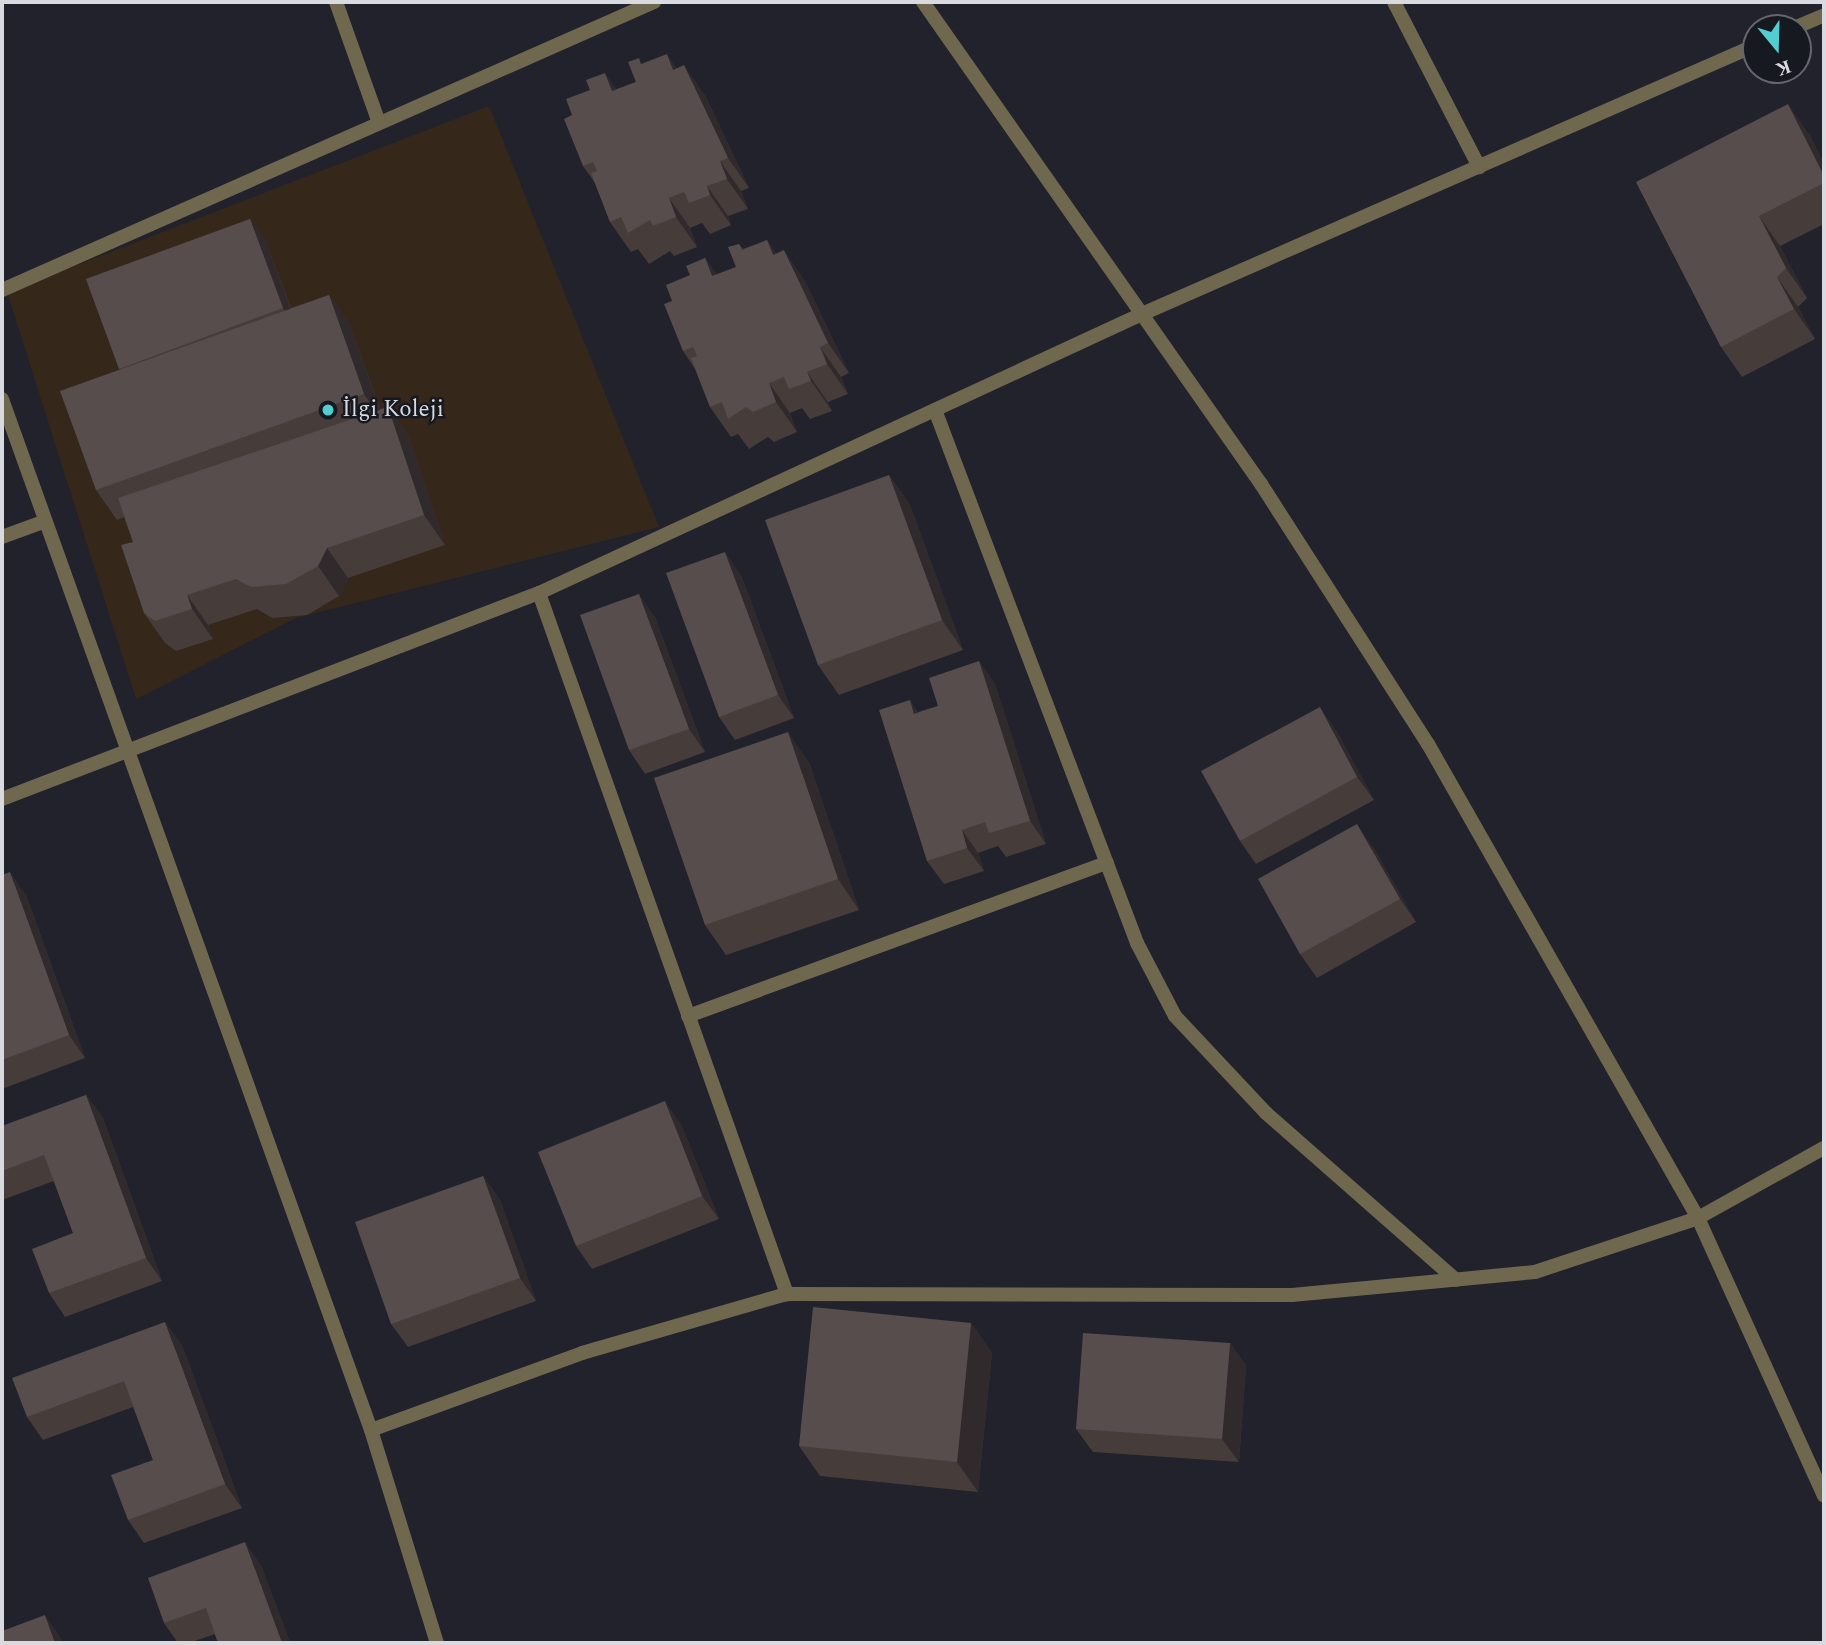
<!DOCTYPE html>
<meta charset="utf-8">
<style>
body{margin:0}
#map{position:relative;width:1826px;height:1645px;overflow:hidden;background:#21222b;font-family:Spectral,serif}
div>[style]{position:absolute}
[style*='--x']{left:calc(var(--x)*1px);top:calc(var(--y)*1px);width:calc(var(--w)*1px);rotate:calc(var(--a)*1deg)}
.education>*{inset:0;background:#35271a}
.street>*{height:14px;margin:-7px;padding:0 7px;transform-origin:7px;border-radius:7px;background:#6f684f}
.wall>*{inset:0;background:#463c3a}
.shaded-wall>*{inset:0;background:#312a2d}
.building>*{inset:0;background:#564d4c}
.dots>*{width:19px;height:19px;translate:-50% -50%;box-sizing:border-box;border:4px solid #171921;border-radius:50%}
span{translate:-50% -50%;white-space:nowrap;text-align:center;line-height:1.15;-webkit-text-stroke:5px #171921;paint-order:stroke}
.poi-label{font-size:23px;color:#d9dae0}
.left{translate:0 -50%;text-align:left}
.frame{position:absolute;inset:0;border:4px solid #d9dae0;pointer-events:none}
.north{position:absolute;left:1742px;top:14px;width:70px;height:70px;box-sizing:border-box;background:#171921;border:2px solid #65666d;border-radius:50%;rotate:161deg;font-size:19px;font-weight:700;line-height:28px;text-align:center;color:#d9dae0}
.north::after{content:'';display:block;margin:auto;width:24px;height:32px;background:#52cdd0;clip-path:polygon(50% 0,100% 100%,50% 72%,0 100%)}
</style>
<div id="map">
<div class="education">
<i style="clip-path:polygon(489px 106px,659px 527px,296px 618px,136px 699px,7px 292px)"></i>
</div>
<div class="street">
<i style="--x:336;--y:2;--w:128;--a:70.4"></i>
<i style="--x:923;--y:2;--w:589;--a:54.96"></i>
<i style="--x:1261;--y:484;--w:309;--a:57.3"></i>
<i style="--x:1428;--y:744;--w:546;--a:60.33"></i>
<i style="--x:1698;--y:1218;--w:305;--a:65.6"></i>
<i style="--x:1394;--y:2;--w:186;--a:62.7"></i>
<i style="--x:1794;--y:28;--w:33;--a:-23"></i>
<i style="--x:2;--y:290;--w:713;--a:-23.83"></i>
<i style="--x:2;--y:399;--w:1095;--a:70.31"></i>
<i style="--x:371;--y:1430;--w:223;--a:72.8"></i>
<i style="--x:935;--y:410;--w:570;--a:69.24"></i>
<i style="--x:1137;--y:943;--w:82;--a:62.5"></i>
<i style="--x:1175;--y:1016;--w:133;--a:46.8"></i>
<i style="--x:1266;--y:1113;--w:253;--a:41.3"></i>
<i style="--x:2;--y:537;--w:44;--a:-20.1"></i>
<i style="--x:539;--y:593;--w:744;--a:70.52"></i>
<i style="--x:2;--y:799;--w:575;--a:-20.99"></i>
<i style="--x:539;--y:593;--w:664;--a:-24.83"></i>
<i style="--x:1142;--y:314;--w:670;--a:-23.66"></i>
<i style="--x:688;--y:1016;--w:446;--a:-20.1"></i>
<i style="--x:371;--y:1430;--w:225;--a:-20"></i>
<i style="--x:582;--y:1353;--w:213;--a:-16.1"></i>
<i style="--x:787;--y:1294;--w:505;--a:0.11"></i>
<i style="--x:1292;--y:1295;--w:244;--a:-5.4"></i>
<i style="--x:1535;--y:1272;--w:172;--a:-18.3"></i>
<i style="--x:1698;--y:1218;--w:144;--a:-29.1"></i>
</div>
<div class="wall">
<i style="clip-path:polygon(643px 64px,676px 68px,705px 95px,749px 188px,741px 191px,748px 209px,728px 216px,731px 225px,710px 234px,702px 223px,690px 228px,697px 247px,674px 256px,670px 251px,649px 264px,638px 249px,631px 252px,610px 222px,595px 183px,583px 166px,572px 115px,590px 90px,617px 89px,636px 82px)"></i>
<i style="clip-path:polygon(1809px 134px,1824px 164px,1824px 224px,1780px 246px,1807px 298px,1798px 307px,1815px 339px,1742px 377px,1721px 347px,1636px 182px)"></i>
<i style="clip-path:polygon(250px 219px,266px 242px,291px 308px,329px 295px,350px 325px,380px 409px,388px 407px,409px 437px,445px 545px,348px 578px,339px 596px,307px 615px,272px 618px,257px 609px,208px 625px,213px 639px,176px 651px,165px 643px,144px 613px,133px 542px,124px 517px,117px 520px,96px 490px,120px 370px,86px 279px)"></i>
<i style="clip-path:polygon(767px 240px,776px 254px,805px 281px,849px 373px,841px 377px,848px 394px,828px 402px,832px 411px,810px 419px,802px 408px,790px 413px,797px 432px,774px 442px,768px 437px,749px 449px,738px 434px,731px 437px,710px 407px,695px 369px,683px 351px,672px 301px,690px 275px,705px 258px,717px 275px,736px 267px,739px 244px,743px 249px)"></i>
<i style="clip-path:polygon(889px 475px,910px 505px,963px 650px,839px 695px,818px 665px)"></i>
<i style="clip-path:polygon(741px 575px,794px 718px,735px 740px,719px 717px)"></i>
<i style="clip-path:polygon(655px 617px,705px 752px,645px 774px,629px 750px)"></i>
<i style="clip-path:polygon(979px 661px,995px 684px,1046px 844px,1006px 857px,998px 846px,978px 853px,984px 871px,944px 884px,927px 861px,918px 712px,938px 706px)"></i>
<i style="clip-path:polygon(1336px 730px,1374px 800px,1256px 864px,1240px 841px)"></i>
<i style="clip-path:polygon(809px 762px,859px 910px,726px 955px,705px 925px)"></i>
<i style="clip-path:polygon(1373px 847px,1416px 922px,1317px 978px,1300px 954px)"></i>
<i style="clip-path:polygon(2px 875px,26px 895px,85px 1058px,2px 1089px)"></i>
<i style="clip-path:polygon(86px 1095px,103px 1118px,162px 1281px,65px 1317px,49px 1293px,73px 1233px,54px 1181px,2px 1200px,2px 1126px)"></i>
<i style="clip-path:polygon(681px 1124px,719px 1219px,592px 1269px,576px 1246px)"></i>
<i style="clip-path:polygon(483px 1176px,500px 1200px,536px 1301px,408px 1347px,391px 1324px)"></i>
<i style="clip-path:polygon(971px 1323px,992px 1353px,978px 1492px,820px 1476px,799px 1446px)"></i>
<i style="clip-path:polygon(1230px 1343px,1246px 1366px,1239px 1462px,1093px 1452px,1076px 1429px)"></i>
<i style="clip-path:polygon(182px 1345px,242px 1508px,144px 1543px,128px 1520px,153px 1460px,133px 1407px,43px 1440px,27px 1417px)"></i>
<i style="clip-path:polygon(261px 1565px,290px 1643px,218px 1643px,215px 1634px,189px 1643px,178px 1643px,164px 1623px)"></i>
</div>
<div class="shaded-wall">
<i style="clip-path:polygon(667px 54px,688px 85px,673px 70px)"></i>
<i style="clip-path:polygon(684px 65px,705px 95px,749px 188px,728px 158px)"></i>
<i style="clip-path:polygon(605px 73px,626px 103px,612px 91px)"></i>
<i style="clip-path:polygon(1788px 104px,1809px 134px,1824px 164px,1824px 176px)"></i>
<i style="clip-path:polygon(720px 161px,741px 191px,748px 209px,727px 179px)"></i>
<i style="clip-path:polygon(707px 186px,728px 216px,731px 225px,710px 195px)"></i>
<i style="clip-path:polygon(669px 198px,690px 228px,697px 247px,676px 217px)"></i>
<i style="clip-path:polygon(1759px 216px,1780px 246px,1807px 298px,1786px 268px)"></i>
<i style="clip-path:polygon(250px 219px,266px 242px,299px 331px,283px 308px)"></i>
<i style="clip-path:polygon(767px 240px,788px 270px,773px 255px)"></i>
<i style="clip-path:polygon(784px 250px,805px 281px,849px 373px,828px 343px)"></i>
<i style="clip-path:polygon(705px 258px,726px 288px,712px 276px)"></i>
<i style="clip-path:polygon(1777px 277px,1798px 307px,1815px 339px,1794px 309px)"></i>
<i style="clip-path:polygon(329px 295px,350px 325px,385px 424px,364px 394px)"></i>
<i style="clip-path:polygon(820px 347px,841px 377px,848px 394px,827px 364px)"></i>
<i style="clip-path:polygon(807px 372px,828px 402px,832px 411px,811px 381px)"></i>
<i style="clip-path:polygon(769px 383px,790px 413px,797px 432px,776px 402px)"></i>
<i style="clip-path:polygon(388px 407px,409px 437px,445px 545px,424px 515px)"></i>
<i style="clip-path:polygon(889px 475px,910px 505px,963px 650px,942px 620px)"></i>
<i style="clip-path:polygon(327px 548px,348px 578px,339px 596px,318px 566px)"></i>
<i style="clip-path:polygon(725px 552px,741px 575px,794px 718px,778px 695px)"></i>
<i style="clip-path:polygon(639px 594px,655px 617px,705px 752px,689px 729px)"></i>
<i style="clip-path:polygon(187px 595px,208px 625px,213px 639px,192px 609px)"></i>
<i style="clip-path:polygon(979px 661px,995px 684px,1046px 844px,1030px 821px)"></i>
<i style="clip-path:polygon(910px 700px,926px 724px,914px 714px)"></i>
<i style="clip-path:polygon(1320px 707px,1336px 730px,1374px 800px,1357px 777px)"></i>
<i style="clip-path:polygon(788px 732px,809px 762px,859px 910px,838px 879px)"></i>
<i style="clip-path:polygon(1357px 824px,1373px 847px,1416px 922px,1400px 899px)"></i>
<i style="clip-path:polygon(962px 830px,978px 853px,984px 871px,967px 848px)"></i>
<i style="clip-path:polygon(10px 872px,26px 895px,85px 1058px,69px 1035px)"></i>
<i style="clip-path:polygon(86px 1095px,103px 1118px,162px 1281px,146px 1258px)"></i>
<i style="clip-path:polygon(665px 1101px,681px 1124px,719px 1219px,702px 1196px)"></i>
<i style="clip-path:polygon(483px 1176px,500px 1200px,536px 1301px,520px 1278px)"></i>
<i style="clip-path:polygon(165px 1322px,182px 1345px,242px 1508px,225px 1484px)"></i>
<i style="clip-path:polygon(971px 1323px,992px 1353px,978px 1492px,957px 1462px)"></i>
<i style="clip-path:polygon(1230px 1343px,1246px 1366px,1239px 1462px,1222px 1439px)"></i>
<i style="clip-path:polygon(245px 1542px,261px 1565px,290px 1643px,282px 1643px)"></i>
<i style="clip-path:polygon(45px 1615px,61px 1638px,63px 1643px,55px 1643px)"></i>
</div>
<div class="building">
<i style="clip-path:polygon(667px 54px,673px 70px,684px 65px,728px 158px,720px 161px,727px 179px,707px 186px,710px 195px,689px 203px,684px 192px,669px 198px,676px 217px,653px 226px,650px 220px,628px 233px,621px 217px,610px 222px,591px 173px,597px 171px,593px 162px,583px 166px,564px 119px,572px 115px,566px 99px,590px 90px,586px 80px,605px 73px,612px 91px,636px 82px,628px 62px,639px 58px,641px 64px)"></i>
<i style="clip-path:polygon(1788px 104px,1824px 176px,1824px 183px,1759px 216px,1786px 268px,1777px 277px,1794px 309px,1721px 347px,1636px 182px)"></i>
<i style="clip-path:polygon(250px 219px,283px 308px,119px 369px,86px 279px)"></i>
<i style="clip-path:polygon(767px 240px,773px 255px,784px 250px,828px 343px,820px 347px,827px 364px,807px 372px,811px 381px,789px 389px,784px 377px,769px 383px,776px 402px,753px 412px,746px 407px,728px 419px,722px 402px,710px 407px,691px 358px,697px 356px,693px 347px,683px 351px,664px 304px,672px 301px,666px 285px,690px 275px,686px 266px,705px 258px,712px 276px,736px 267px,728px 247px,739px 244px,742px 250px)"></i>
<i style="clip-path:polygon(329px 295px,364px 394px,96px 490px,60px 391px)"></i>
<i style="clip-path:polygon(388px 407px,424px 515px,327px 548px,318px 566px,286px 584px,251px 587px,236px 579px,187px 595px,192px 609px,155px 621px,144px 613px,121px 545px,133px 542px,118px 498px)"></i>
<i style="clip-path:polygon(889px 475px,942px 620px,818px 665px,765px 520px)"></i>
<i style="clip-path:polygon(725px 552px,778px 695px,719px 717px,666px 573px)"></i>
<i style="clip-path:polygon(639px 594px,689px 729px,629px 750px,580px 615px)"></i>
<i style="clip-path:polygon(979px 661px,1030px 821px,989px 833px,985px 822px,962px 830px,967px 848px,927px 861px,879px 710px,910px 700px,914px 714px,938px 706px,929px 678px)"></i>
<i style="clip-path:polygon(1320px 707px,1357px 777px,1240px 841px,1201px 771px)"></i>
<i style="clip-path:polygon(788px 732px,838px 879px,705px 925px,654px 778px)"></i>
<i style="clip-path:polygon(1357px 824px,1400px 899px,1300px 954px,1258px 879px)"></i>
<i style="clip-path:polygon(10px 872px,69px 1035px,2px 1060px,2px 875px)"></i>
<i style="clip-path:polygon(86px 1095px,146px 1258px,49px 1293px,32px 1249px,73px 1233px,44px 1155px,2px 1171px,2px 1126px)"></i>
<i style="clip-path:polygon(665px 1101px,702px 1196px,576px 1246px,538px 1152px)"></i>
<i style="clip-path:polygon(483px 1176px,520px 1278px,391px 1324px,355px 1222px)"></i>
<i style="clip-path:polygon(813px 1307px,971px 1323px,957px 1462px,799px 1446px)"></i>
<i style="clip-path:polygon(165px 1322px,225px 1484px,128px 1520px,111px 1475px,153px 1460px,124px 1381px,27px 1417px,12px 1378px)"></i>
<i style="clip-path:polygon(1083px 1333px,1230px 1343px,1222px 1439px,1076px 1429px)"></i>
<i style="clip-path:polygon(245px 1542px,282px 1643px,218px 1643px,206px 1608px,164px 1623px,148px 1578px)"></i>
<i style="clip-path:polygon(45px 1615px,55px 1643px,2px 1643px,2px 1631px)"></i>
</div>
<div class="dots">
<i style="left:328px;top:410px;background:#52cdd0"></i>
</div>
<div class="poi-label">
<span class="left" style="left:342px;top:410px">İlgi Koleji</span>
</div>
<div class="frame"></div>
<div class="north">K</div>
</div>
